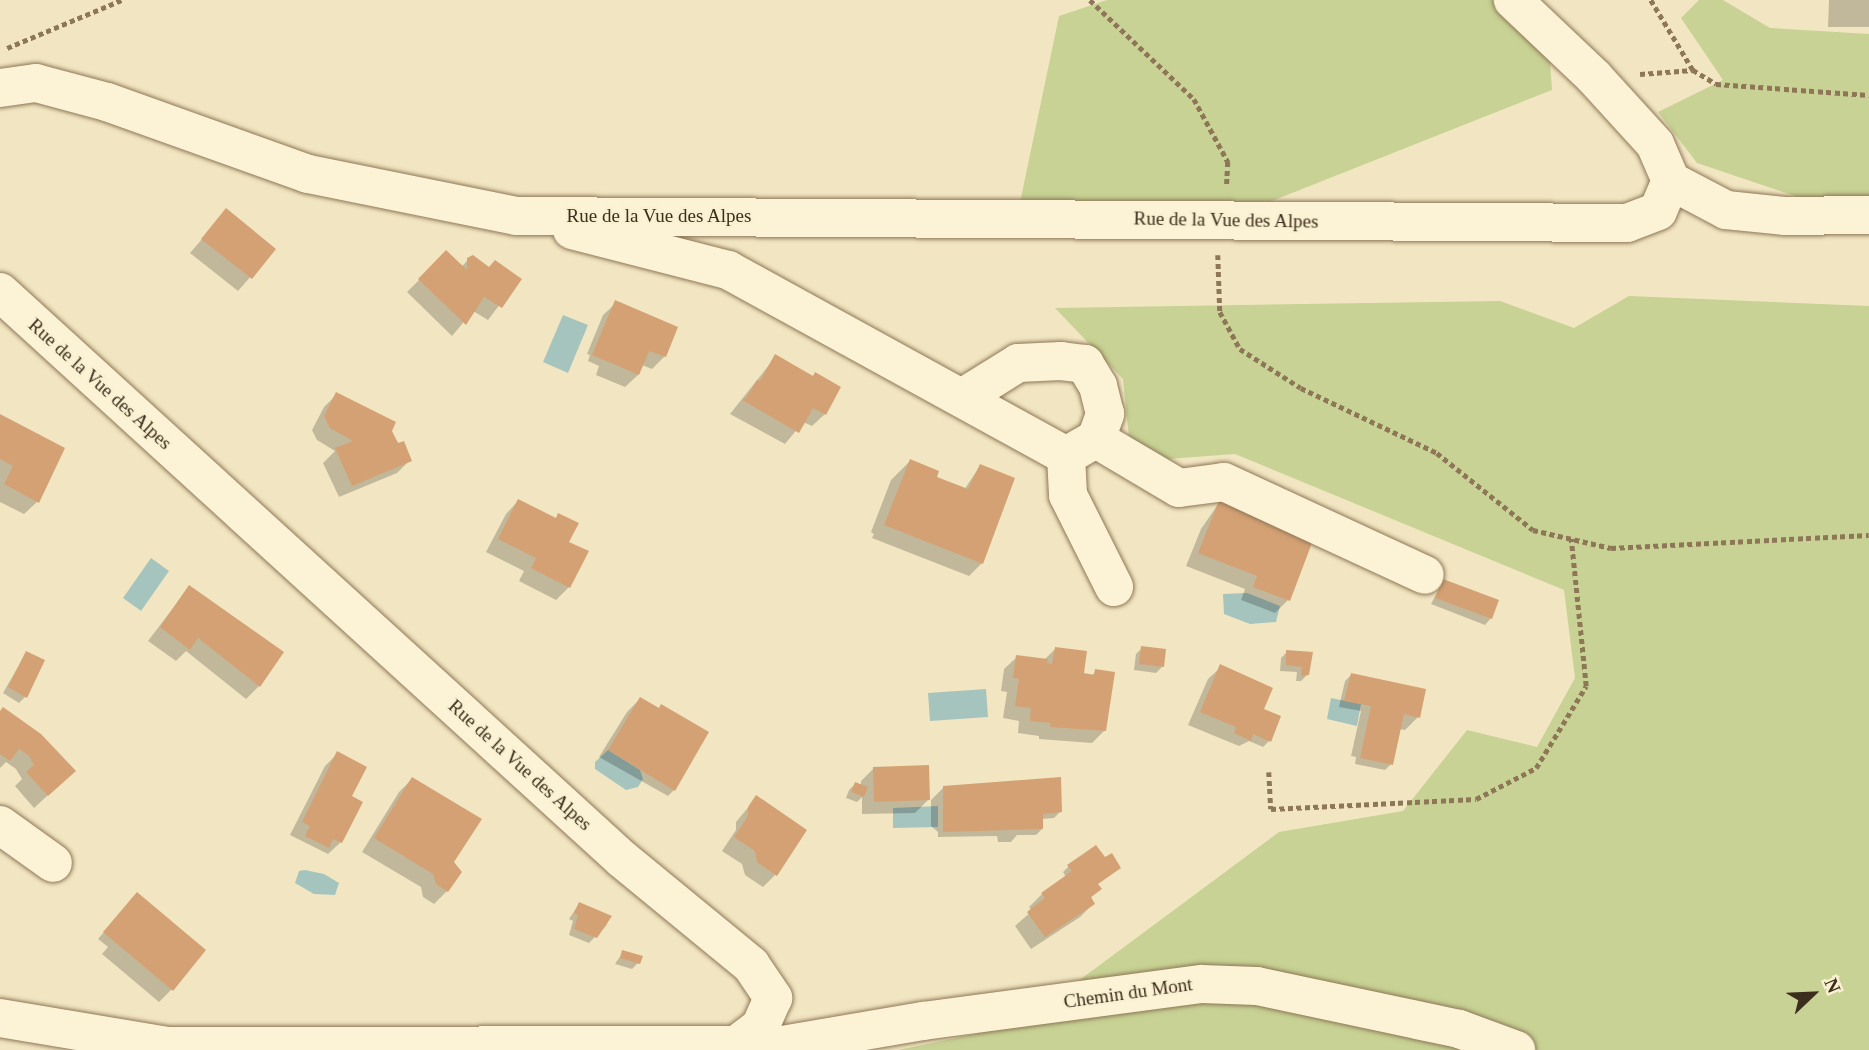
<!DOCTYPE html>
<style>
body{margin:0}
#map{position:relative;width:1869px;height:1050px;overflow:hidden;background:#f2e6c2;font-family:Georgia,serif}
div>[style]{position:absolute}
[style*='--x']{left:calc(var(--x)*1px);top:calc(var(--y)*1px);width:calc(var(--w)*1px);rotate:calc(var(--a)*1deg)}
.green>*{inset:0;background:#c7d294}
.water>*{inset:0;background:#a5c4bd}
.shadow>*{inset:0;background:#0003}
.building>*{inset:0;background:#d4a174}
.path>*{height:4.5px;margin-top:-2.25px;transform-origin:0;background:repeating-linear-gradient(90deg,#8e7757 0 5px,transparent 0 8.5px)}
.roads{filter:drop-shadow(0 0 2px #8e7757) drop-shadow(0 0 2px #8e7757)}
.minor>*{height:38px;margin:-19px;padding:0 19px;transform-origin:19px;border-radius:19px;background:#fcf3d6}
span{translate:-50% -50%;white-space:nowrap;text-align:center;line-height:1.15;-webkit-text-stroke:5px #f9f0d2;paint-order:stroke}
.street-label{font-size:19px;color:#3c2e1d}
.north{position:absolute;left:1778px;top:959px;width:70px;height:70px;-webkit-text-stroke:5px #f9f0d2;paint-order:stroke;rotate:67deg;font-size:19px;font-weight:700;line-height:28px;text-align:center;color:#3c2e1d}
.north::after{content:'';display:block;margin:auto;width:24px;height:32px;background:#3c2e1d;clip-path:polygon(50% 0,100% 100%,50% 72%,0 100%)}
</style>
<div id="map">
<div class="green">
<i style="clip-path:polygon(1107px 0,1513px 0,1548px 33px,1552px 90px,1224px 220px,1017px 217px,1059px 16px)"></i>
<i style="clip-path:polygon(1699px 0,1723px 0,1770px 28px,1869px 34px,1869px 206px,1828px 207px,1697px 163px,1658px 112px,1723px 80px,1681px 18px)"></i>
<i style="clip-path:polygon(1629px 296px,1869px 306px,1869px 1050px,898px 1050px,1019px 1025px,1279px 832px,1403px 811px,1467px 730px,1537px 747px,1575px 678px,1564px 590px,1235px 454px,1168px 459px,1129px 437px,1123px 379px,1055px 308px,1500px 301px,1574px 328px)"></i>
</div>
<div class="water">
<i style="clip-path:polygon(563px 315px,588px 325px,568px 373px,543px 362px)"></i>
<i style="clip-path:polygon(151px 558px,169px 571px,141px 611px,123px 598px)"></i>
<i style="clip-path:polygon(1247px 593px,1280px 606px,1276px 622px,1250px 624px,1224px 614px,1223px 594px)"></i>
<i style="clip-path:polygon(986px 689px,988px 717px,930px 721px,928px 693px)"></i>
<i style="clip-path:polygon(1331px 698px,1361px 704px,1357px 726px,1327px 719px)"></i>
<i style="clip-path:polygon(608px 750px,640px 770px,643px 779px,638px 787px,626px 790px,595px 769px,595px 762px)"></i>
<i style="clip-path:polygon(938px 806px,938px 827px,893px 828px,893px 808px)"></i>
<i style="clip-path:polygon(305px 870px,324px 874px,339px 883px,335px 895px,314px 894px,295px 883px,299px 871px)"></i>
</div>
<div class="shadow">
<i style="clip-path:polygon(1829px 0,1869px 0,1869px 27px,1828px 27px)"></i>
<i style="clip-path:polygon(226px 211px,274px 250px,238px 291px,190px 253px)"></i>
<i style="clip-path:polygon(446px 253px,461px 267px,468px 260px,519px 279px,488px 320px,473px 311px,452px 336px,407px 292px)"></i>
<i style="clip-path:polygon(616px 303px,665px 356px,652px 369px,642px 365px,638px 375px,625px 387px,596px 375px,599px 366px,588px 361px,590px 355px,587px 354px,603px 315px)"></i>
<i style="clip-path:polygon(776px 356px,825px 414px,812px 426px,803px 422px,785px 444px,730px 414px)"></i>
<i style="clip-path:polygon(337px 394px,390px 431px,410px 460px,397px 473px,339px 497px,323px 463px,335px 451px,317px 440px,312px 430px,324px 407px)"></i>
<i style="clip-path:polygon(0 416px,37px 502px,24px 514px,0 502px)"></i>
<i style="clip-path:polygon(910px 461px,935px 478px,964px 490px,980px 466px,982px 563px,969px 576px,872px 538px,874px 534px,871px 532px,891px 480px)"></i>
<i style="clip-path:polygon(1221px 500px,1288px 600px,1275px 613px,1241px 600px,1245px 589px,1186px 566px,1201px 529px)"></i>
<i style="clip-path:polygon(518px 501px,555px 519px,559px 515px,567px 542px,569px 587px,556px 600px,519px 581px,524px 571px,486px 552px,506px 514px)"></i>
<i style="clip-path:polygon(1443px 581px,1491px 618px,1485px 625px,1431px 604px)"></i>
<i style="clip-path:polygon(189px 587px,259px 686px,246px 699px,186px 651px,176px 661px,148px 641px)"></i>
<i style="clip-path:polygon(1142px 648px,1162px 667px,1156px 673px,1134px 670px,1136px 654px)"></i>
<i style="clip-path:polygon(1055px 649px,1082px 674px,1091px 676px,1096px 671px,1105px 730px,1092px 743px,1039px 739px,1039px 736px,1018px 733px,1019px 721px,1003px 718px,1007px 692px,1001px 691px,1004px 669px,1017px 657px,1044px 660px)"></i>
<i style="clip-path:polygon(1287px 652px,1311px 654px,1307px 675px,1301px 681px,1296px 681px,1297px 672px,1280px 671px,1281px 658px)"></i>
<i style="clip-path:polygon(26px 653px,25px 697px,19px 703px,3px 693px)"></i>
<i style="clip-path:polygon(1221px 667px,1259px 716px,1269px 741px,1263px 747px,1249px 741px,1239px 746px,1188px 725px,1208px 679px)"></i>
<i style="clip-path:polygon(1351px 675px,1418px 717px,1405px 730px,1399px 729px,1391px 764px,1385px 770px,1355px 764px,1356px 757px,1351px 756px,1361px 711px,1339px 707px,1345px 681px)"></i>
<i style="clip-path:polygon(640px 699px,674px 790px,668px 796px,599px 757px,627px 712px)"></i>
<i style="clip-path:polygon(0 713px,60px 784px,34px 808px,15px 786px,22px 779px,16px 769px,6px 762px,0 768px)"></i>
<i style="clip-path:polygon(338px 753px,350px 797px,341px 842px,328px 854px,290px 835px,325px 766px)"></i>
<i style="clip-path:polygon(874px 768px,928px 800px,915px 813px,862px 814px,862px 797px,857px 802px,846px 798px,849px 790px,855px 784px,861px 786px,861px 781px)"></i>
<i style="clip-path:polygon(412px 779px,452px 862px,447px 891px,434px 904px,423px 897px,421px 887px,362px 852px,399px 792px)"></i>
<i style="clip-path:polygon(1060px 779px,1060px 812px,1054px 818px,1041px 819px,1042px 829px,1036px 835px,1017px 835px,1011px 842px,998px 842px,997px 836px,938px 837px,938px 832px,931px 826px,931px 800px,944px 787px)"></i>
<i style="clip-path:polygon(756px 798px,776px 874px,763px 887px,745px 875px,742px 864px,722px 851px,736px 830px,736px 822px)"></i>
<i style="clip-path:polygon(1069px 866px,1100px 889px,1089px 899px,1093px 904px,1080px 917px,1031px 949px,1015px 926px,1032px 911px,1029px 907px,1042px 894px,1066px 877px,1063px 872px)"></i>
<i style="clip-path:polygon(131px 901px,172px 989px,159px 1002px,102px 954px,108px 947px,98px 939px)"></i>
<i style="clip-path:polygon(579px 904px,610px 917px,606px 926px,589px 943px,569px 935px,573px 921px,569px 919px)"></i>
<i style="clip-path:polygon(623px 952px,638px 963px,632px 969px,615px 964px)"></i>
</div>
<div class="building">
<i style="clip-path:polygon(226px 208px,276px 249px,252px 279px,201px 239px)"></i>
<i style="clip-path:polygon(446px 250px,467px 270px,467px 258px,473px 255px,489px 267px,495px 260px,522px 279px,502px 308px,484px 297px,466px 325px,418px 279px)"></i>
<i style="clip-path:polygon(615px 300px,678px 327px,666px 357px,649px 351px,639px 375px,592px 355px)"></i>
<i style="clip-path:polygon(775px 354px,813px 376px,815px 372px,841px 387px,826px 415px,813px 408px,799px 433px,742px 400px,746px 398px,757px 380px,760px 381px)"></i>
<i style="clip-path:polygon(336px 392px,396px 422px,392px 431px,398px 443px,404px 441px,412px 461px,352px 486px,335px 448px,353px 441px,330px 428px,324px 416px)"></i>
<i style="clip-path:polygon(0 414px,65px 448px,39px 503px,4px 484px,13px 466px,0 459px)"></i>
<i style="clip-path:polygon(910px 459px,939px 471px,937px 477px,968px 489px,980px 464px,1015px 478px,983px 564px,884px 525px)"></i>
<i style="clip-path:polygon(1220px 498px,1315px 535px,1290px 601px,1253px 587px,1257px 576px,1198px 553px)"></i>
<i style="clip-path:polygon(518px 499px,556px 518px,558px 513px,579px 523px,569px 542px,589px 551px,570px 588px,531px 568px,536px 558px,498px 539px)"></i>
<i style="clip-path:polygon(1443px 579px,1499px 600px,1492px 619px,1435px 598px)"></i>
<i style="clip-path:polygon(189px 585px,284px 652px,260px 687px,198px 638px,190px 650px,160px 627px)"></i>
<i style="clip-path:polygon(1141px 646px,1166px 649px,1164px 667px,1139px 664px)"></i>
<i style="clip-path:polygon(1055px 647px,1087px 651px,1084px 673px,1094px 675px,1095px 669px,1115px 672px,1106px 731px,1050px 727px,1051px 723px,1030px 721px,1031px 708px,1015px 706px,1019px 679px,1013px 678px,1016px 655px,1048px 659px,1047px 663px,1052px 664px)"></i>
<i style="clip-path:polygon(1286px 650px,1313px 652px,1309px 675px,1301px 676px,1302px 667px,1286px 665px)"></i>
<i style="clip-path:polygon(26px 651px,45px 660px,27px 698px,8px 687px)"></i>
<i style="clip-path:polygon(1220px 664px,1273px 688px,1264px 709px,1281px 716px,1271px 742px,1253px 734px,1251px 741px,1234px 733px,1236px 727px,1200px 712px)"></i>
<i style="clip-path:polygon(1351px 673px,1426px 689px,1420px 718px,1404px 714px,1393px 765px,1360px 758px,1371px 706px,1344px 701px)"></i>
<i style="clip-path:polygon(640px 697px,659px 708px,661px 704px,709px 732px,675px 791px,608px 750px)"></i>
<i style="clip-path:polygon(3px 707px,41px 734px,76px 771px,48px 796px,26px 772px,34px 765px,29px 756px,19px 749px,10px 761px,0 754px,0 711px)"></i>
<i style="clip-path:polygon(337px 751px,367px 767px,352px 796px,363px 802px,342px 843px,333px 839px,329px 848px,305px 836px,310px 826px,302px 822px)"></i>
<i style="clip-path:polygon(929px 765px,930px 800px,874px 802px,873px 767px)"></i>
<i style="clip-path:polygon(412px 777px,482px 819px,454px 862px,462px 872px,448px 892px,436px 884px,433px 874px,374px 838px)"></i>
<i style="clip-path:polygon(1061px 777px,1062px 812px,1043px 814px,1043px 829px,943px 832px,943px 786px)"></i>
<i style="clip-path:polygon(855px 782px,868px 787px,864px 797px,851px 792px)"></i>
<i style="clip-path:polygon(756px 795px,807px 830px,777px 876px,757px 862px,755px 851px,734px 837px,748px 816px,748px 807px)"></i>
<i style="clip-path:polygon(1096px 845px,1105px 857px,1112px 853px,1121px 868px,1098px 884px,1102px 889px,1091px 897px,1095px 904px,1045px 937px,1027px 912px,1045px 898px,1041px 893px,1072px 871px,1067px 865px)"></i>
<i style="clip-path:polygon(137px 892px,206px 950px,173px 991px,103px 932px)"></i>
<i style="clip-path:polygon(579px 902px,612px 916px,597px 938px,574px 929px,578px 915px,574px 913px)"></i>
<i style="clip-path:polygon(622px 950px,643px 956px,640px 964px,620px 958px)"></i>
</div>
<div class="path">
<i style="--x:1090;--y:0;--w:144;--a:43.6"></i>
<i style="--x:1194;--y:99;--w:72;--a:61.6"></i>
<i style="--x:1228;--y:162;--w:22;--a:93"></i>
<i style="--x:1651;--y:0;--w:82;--a:59"></i>
<i style="--x:1693;--y:70;--w:27;--a:31"></i>
<i style="--x:1716;--y:84;--w:153;--a:4.1"></i>
<i style="--x:7;--y:48;--w:125;--a:-22.7"></i>
<i style="--x:1640;--y:74;--w:53;--a:-4.3"></i>
<i style="--x:1218;--y:255;--w:57;--a:88"></i>
<i style="--x:1220;--y:312;--w:42;--a:61.6"></i>
<i style="--x:1240;--y:349;--w:72;--a:32.6"></i>
<i style="--x:1301;--y:388;--w:151;--a:25.5"></i>
<i style="--x:1437;--y:453;--w:123;--a:38.7"></i>
<i style="--x:1533;--y:530;--w:80;--a:13"></i>
<i style="--x:1611;--y:548;--w:258;--a:-2.9"></i>
<i style="--x:1269;--y:772;--w:37;--a:87"></i>
<i style="--x:1271;--y:809;--w:205;--a:-2.8"></i>
<i style="--x:1476;--y:799;--w:68;--a:-27.3"></i>
<i style="--x:1536;--y:768;--w:96;--a:-58.6"></i>
<i style="--x:1586;--y:686;--w:148;--a:-95.8"></i>
</div>
<div class="roads">
<div class="minor">
<i style="--x:0;--y:88;--w:36;--a:-8"></i>
<i style="--x:36;--y:83;--w:73;--a:15"></i>
<i style="--x:107;--y:102;--w:214;--a:19.7"></i>
<i style="--x:308;--y:174;--w:212;--a:11.4"></i>
<i style="--x:516;--y:216;--w:1111;--a:0.36"></i>
<i style="--x:1627;--y:223;--w:33;--a:-21"></i>
<i style="--x:1658;--y:211;--w:33;--a:-67"></i>
<i style="--x:1671;--y:181;--w:40;--a:-113.4"></i>
<i style="--x:1655;--y:144;--w:91;--a:-132.3"></i>
<i style="--x:1594;--y:77;--w:112;--a:-136.5"></i>
<i style="--x:1671;--y:181;--w:62;--a:27.8"></i>
<i style="--x:1726;--y:210;--w:58;--a:5.9"></i>
<i style="--x:1784;--y:216;--w:85;--a:-0.7"></i>
<i style="--x:572;--y:230;--w:161;--a:14.4"></i>
<i style="--x:728;--y:270;--w:386;--a:28.8"></i>
<i style="--x:1066;--y:456;--w:34;--a:-30"></i>
<i style="--x:1096;--y:439;--w:27;--a:-70"></i>
<i style="--x:1105;--y:414;--w:29;--a:-104"></i>
<i style="--x:1098;--y:386;--w:26;--a:-121"></i>
<i style="--x:1085;--y:364;--w:24;--a:-173"></i>
<i style="--x:1061;--y:361;--w:43;--a:177.3"></i>
<i style="--x:1018;--y:363;--w:66;--a:148"></i>
<i style="--x:0;--y:292;--w:842;--a:42.35"></i>
<i style="--x:622;--y:859;--w:167;--a:39.4"></i>
<i style="--x:751;--y:965;--w:40;--a:56"></i>
<i style="--x:773;--y:998;--w:32;--a:114"></i>
<i style="--x:760;--y:1027;--w:31;--a:143"></i>
<i style="--x:1096;--y:439;--w:96;--a:30.6"></i>
<i style="--x:1179;--y:488;--w:45;--a:-7.6"></i>
<i style="--x:1224;--y:482;--w:221;--a:24.8"></i>
<i style="--x:1066;--y:456;--w:39;--a:87"></i>
<i style="--x:1068;--y:495;--w:103;--a:63.4"></i>
<i style="--x:0;--y:825;--w:65;--a:35.6"></i>
<i style="--x:0;--y:1018;--w:169;--a:9.5"></i>
<i style="--x:167;--y:1046;--w:615;--a:-0.09"></i>
<i style="--x:782;--y:1045;--w:143;--a:-9.7"></i>
<i style="--x:923;--y:1021;--w:281;--a:-7.6"></i>
<i style="--x:1202;--y:984;--w:55;--a:2.1"></i>
<i style="--x:1257;--y:986;--w:207;--a:12"></i>
<i style="--x:1459;--y:1029;--w:61;--a:20.2"></i>
</div>
</div>
<div class="street-label">
<span style="left:659px;top:216px">Rue de la Vue des Alpes</span>
<span style="left:1226px;top:220px;rotate:1deg">Rue de la Vue des Alpes</span>
<span style="left:100px;top:384px;rotate:42deg">Rue de la Vue des Alpes</span>
<span style="left:520px;top:765px;rotate:42deg">Rue de la Vue des Alpes</span>
<span style="left:1128px;top:993px;rotate:-8deg">Chemin du Mont</span>
</div>
<div class="north">N</div>
</div>
